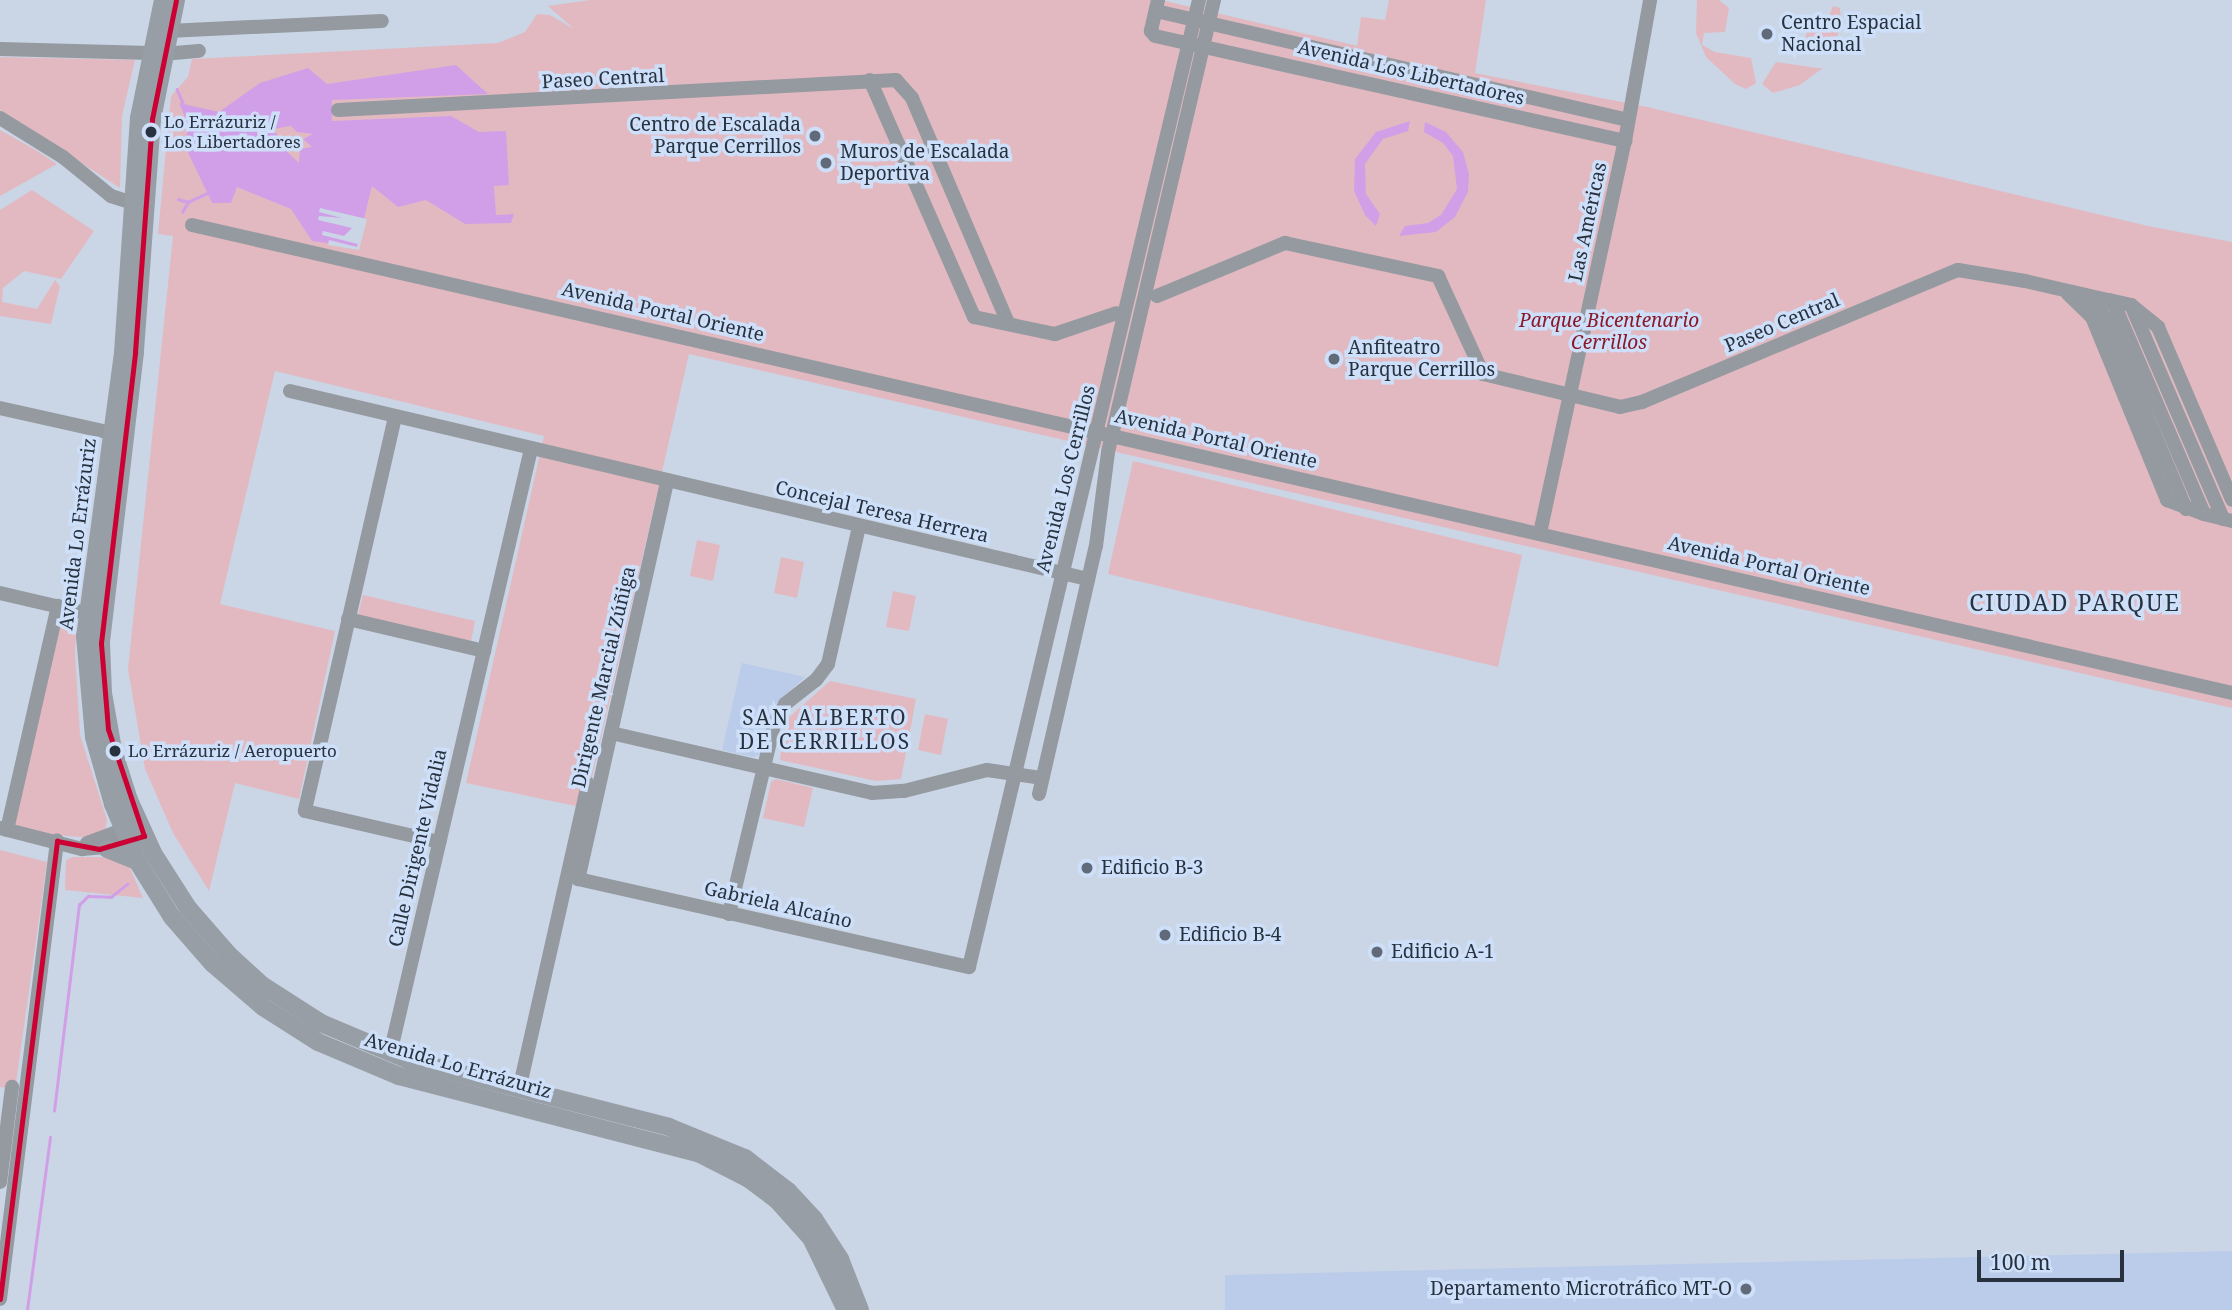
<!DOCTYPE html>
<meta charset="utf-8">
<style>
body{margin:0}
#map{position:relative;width:2232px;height:1310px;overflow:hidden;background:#cad5e6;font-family:"Noto Serif",serif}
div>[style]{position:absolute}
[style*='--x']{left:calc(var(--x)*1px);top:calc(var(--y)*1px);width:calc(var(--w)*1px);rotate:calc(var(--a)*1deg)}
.built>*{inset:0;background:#bacce9}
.green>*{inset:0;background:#e2b9c1}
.water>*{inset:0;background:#d19fe7}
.pier>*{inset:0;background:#cad5e6}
.stream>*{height:2.5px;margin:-1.25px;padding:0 1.25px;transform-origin:1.25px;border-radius:1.25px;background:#d19fe7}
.minor>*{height:14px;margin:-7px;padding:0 7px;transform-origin:7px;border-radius:7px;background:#949a9f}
.major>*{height:18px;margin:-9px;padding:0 9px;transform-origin:9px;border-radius:9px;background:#979ea5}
.bus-1>*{height:5px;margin:-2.5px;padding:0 2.5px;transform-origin:2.5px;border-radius:2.5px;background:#c03}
.dots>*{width:19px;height:19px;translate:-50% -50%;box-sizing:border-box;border:4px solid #cddff9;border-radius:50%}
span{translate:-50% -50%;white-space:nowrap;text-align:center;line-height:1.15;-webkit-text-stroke:7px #cddff9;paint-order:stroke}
.bus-label{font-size:17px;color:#28313e}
.left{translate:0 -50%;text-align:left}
.poi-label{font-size:19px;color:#28313e}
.right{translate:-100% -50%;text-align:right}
.street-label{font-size:19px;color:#28313e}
.park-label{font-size:19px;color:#8b1829;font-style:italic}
.neighbourhood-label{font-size:21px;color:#28313e;letter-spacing:2px}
.quarter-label{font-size:23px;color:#28313e;letter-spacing:2px}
.scale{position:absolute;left:1977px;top:1250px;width:147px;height:32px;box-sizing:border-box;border:4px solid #28313e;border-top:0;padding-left:9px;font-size:21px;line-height:24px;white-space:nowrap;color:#28313e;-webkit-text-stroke:5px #cddff9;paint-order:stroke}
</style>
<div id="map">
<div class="built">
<i style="clip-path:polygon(742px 663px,805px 677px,776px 704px,760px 754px,753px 757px,722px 750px)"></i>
<i style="clip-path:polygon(2232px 1251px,2232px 1310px,1225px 1310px,1225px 1275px)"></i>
</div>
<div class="green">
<i style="clip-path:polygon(590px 0,1161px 0,1405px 57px,1357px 46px,1361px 17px,1385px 20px,1389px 0,1486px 0,1475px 73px,1647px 107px,2148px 226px,2232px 242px,2232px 708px,689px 354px,585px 808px,466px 783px,544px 436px,275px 371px,220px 604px,335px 631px,299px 799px,235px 783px,209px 891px,173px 833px,145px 769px,128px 669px,173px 236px,158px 234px,171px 96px,188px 77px,192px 59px,498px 43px,525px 32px,537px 14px,550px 15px,574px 29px,548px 6px)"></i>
<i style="clip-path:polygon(1697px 0,1719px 0,1729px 8px,1725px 32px,1704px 33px,1702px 45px,1715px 52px,1751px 58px,1756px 83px,1746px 89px,1735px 84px,1706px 57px,1696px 33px)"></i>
<i style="clip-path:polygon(1833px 6px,1840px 8px,1841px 21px,1833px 55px,1824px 47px,1805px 44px,1808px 21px,1827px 21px)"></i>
<i style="clip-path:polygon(0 57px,135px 60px,122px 116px,120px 188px,0 110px)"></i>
<i style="clip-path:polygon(1776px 62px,1817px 68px,1823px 68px,1800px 85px,1773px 93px,1762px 84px)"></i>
<i style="clip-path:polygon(0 130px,34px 149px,57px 164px,0 196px)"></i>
<i style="clip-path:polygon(32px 190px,94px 231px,61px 279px,24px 271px,3px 288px,2px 302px,37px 309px,55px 280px,60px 286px,51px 324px,0 316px,0 210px)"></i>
<i style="clip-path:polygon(1133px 461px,1522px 555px,1498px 667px,1108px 574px)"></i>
<i style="clip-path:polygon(697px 540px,720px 545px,713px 581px,690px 576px)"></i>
<i style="clip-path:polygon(781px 557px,804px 562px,797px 598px,774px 593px)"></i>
<i style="clip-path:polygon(70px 575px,79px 578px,75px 653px,80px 735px,107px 820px,104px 835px,91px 838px,46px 834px,14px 827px,13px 823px)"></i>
<i style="clip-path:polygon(893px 591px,916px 596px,909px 631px,886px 627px)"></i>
<i style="clip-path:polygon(363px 595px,475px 621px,471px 641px,358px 615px)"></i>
<i style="clip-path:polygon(830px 681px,916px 699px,901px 779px,876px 781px,780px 760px,785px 721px)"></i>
<i style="clip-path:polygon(925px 714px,948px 719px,941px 755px,918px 750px)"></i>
<i style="clip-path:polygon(776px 779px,813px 788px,804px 827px,763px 818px,771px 782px)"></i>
<i style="clip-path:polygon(0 850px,47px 862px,16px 1083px,8px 1088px,0 1087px)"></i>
<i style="clip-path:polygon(73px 857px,116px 857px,129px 866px,143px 898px,65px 890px,66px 860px)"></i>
</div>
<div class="water">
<i style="clip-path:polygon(evenodd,456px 65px,488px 94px,332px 100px,332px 121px,451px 116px,479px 132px,506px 131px,509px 185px,494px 186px,496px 215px,514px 214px,511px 223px,465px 224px,426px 200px,398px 207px,372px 186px,357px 247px,312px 241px,291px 209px,237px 187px,231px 203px,212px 203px,184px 144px,189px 126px,179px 103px,219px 112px,260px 83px,308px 68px,327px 84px,456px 65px,291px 126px,297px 132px,313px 134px,303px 139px,312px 147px,300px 149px,299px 163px,284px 149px,268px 147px,279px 137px,273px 129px,291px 126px)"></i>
<i style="clip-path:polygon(1410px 121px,1408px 131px,1383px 139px,1365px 164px,1366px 194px,1380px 214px,1376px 226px,1365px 215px,1354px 191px,1355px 159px,1376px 132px)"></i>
<i style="clip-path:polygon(1425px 122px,1446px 132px,1463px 152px,1469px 174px,1468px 192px,1455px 217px,1436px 232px,1399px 236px,1405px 226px,1428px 223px,1441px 215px,1457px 189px,1453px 156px,1443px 143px,1424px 132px)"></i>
</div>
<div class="pier">
<i style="clip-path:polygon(320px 208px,367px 219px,359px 250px,328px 245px,329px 240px,357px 247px,358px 244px,322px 235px,323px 231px,344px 236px,352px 228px,318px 220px,319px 216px,342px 218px,319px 212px)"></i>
</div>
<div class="stream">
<i style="--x:177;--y:89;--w:15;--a:67"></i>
<i style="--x:178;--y:199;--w:10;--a:17"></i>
<i style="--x:182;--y:212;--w:12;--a:-59"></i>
<i style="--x:188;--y:202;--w:21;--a:-25"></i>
<i style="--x:54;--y:1111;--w:208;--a:-83.1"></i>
<i style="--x:79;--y:905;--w:13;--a:-45"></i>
<i style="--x:88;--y:896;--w:23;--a:2"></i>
<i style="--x:111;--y:897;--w:21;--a:-39"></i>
<i style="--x:27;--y:1310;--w:174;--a:-82.4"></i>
</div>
<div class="minor">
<i style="--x:1158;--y:0;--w:32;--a:103"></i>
<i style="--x:1151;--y:31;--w:6;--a:51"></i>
<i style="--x:1155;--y:36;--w:482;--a:12.6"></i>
<i style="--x:1156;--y:11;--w:484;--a:13"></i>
<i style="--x:168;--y:31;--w:214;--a:-2.7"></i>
<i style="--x:0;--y:49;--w:150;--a:1.5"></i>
<i style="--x:163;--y:54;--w:36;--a:-5"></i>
<i style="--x:870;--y:80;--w:259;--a:66.3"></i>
<i style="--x:974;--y:317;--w:83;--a:11.9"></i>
<i style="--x:1055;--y:334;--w:65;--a:-18.7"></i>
<i style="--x:338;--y:110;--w:559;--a:-3.08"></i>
<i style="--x:896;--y:80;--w:24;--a:48"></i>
<i style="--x:912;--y:98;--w:245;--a:66.9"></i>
<i style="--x:0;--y:118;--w:74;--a:31.8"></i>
<i style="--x:63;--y:157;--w:62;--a:39.1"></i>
<i style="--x:111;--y:196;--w:23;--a:18"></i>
<i style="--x:192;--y:225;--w:2093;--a:12.92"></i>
<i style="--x:2068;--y:294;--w:33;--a:44"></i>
<i style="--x:2092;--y:317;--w:198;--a:67.7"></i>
<i style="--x:2167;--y:500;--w:40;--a:21"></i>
<i style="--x:1157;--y:296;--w:139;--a:-22.5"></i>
<i style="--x:1285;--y:243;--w:157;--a:12.2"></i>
<i style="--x:1438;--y:276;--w:108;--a:65.3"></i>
<i style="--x:1483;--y:374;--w:141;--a:13.5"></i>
<i style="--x:1620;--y:407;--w:23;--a:-13"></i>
<i style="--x:1642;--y:402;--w:342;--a:-22.7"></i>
<i style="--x:1958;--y:270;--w:68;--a:9.3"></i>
<i style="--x:2025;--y:281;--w:85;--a:12.9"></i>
<i style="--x:2108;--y:300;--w:9;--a:41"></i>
<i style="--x:2115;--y:306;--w:226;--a:66.8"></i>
<i style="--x:2204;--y:514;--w:29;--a:14"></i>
<i style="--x:2088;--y:296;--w:28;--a:51"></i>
<i style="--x:2106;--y:318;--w:207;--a:67.3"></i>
<i style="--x:2109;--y:300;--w:23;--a:13"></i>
<i style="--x:2131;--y:305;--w:233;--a:66.7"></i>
<i style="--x:2131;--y:305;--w:35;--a:39"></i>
<i style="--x:2158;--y:327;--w:188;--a:66.8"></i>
<i style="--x:290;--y:391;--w:820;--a:13.26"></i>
<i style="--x:0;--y:408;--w:115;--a:12.6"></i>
<i style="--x:395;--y:417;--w:404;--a:102.9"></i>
<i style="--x:305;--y:811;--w:138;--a:13"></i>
<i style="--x:667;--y:482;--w:407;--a:102.6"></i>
<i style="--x:578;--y:879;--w:401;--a:12.7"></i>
<i style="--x:969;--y:967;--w:994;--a:-76.62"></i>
<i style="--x:1540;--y:533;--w:401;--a:-77.8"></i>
<i style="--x:1625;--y:141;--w:143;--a:-79.9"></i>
<i style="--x:0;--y:593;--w:88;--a:13.1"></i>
<i style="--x:348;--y:619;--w:140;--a:13.2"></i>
<i style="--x:611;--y:733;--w:268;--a:12.9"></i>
<i style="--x:872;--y:793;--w:32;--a:-4"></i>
<i style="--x:904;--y:791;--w:86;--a:-14.2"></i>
<i style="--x:987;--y:770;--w:56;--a:8.3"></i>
<i style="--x:1039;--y:794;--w:254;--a:-77.1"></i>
<i style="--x:1096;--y:546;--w:95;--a:-82.7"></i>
<i style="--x:1108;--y:452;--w:464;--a:-76.8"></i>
<i style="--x:0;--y:828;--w:85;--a:14.4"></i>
<i style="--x:82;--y:849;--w:35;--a:-5"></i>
<i style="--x:7;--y:830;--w:230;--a:-77.2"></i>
<i style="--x:87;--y:843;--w:49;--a:-20.3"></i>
<i style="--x:729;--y:914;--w:194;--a:-76.6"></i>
<i style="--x:774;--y:725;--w:24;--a:-62"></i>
<i style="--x:785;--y:704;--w:39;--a:-38"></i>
<i style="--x:816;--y:680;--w:20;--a:-53"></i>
<i style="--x:828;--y:664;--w:141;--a:-77.3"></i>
<i style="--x:390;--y:1054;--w:621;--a:-76.88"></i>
<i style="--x:519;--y:1090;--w:314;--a:-77.3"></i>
<i style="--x:0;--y:1182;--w:96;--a:-82.8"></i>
<i style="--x:0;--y:1299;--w:462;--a:-82.9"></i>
</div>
<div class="major">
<i style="--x:163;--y:0;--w:120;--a:101.5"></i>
<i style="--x:139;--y:118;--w:236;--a:93.9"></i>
<i style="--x:123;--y:353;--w:286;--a:97.6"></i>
<i style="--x:85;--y:636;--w:101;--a:84.9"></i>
<i style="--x:94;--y:737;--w:70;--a:74.2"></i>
<i style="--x:113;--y:804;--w:62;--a:67.2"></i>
<i style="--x:137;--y:861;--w:66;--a:58"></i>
<i style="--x:172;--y:917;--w:62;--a:48.9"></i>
<i style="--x:213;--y:964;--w:66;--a:40.7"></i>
<i style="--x:263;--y:1007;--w:65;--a:32.5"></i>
<i style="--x:318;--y:1042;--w:88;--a:22.8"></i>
<i style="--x:399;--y:1076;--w:311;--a:14.5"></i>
<i style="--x:700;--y:1154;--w:55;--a:27"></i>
<i style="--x:749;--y:1179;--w:34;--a:37"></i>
<i style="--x:776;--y:1199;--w:52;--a:48.1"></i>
<i style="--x:811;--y:1238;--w:80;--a:64.1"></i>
<i style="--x:176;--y:0;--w:121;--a:101.4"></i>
<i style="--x:152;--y:119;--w:234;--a:94.2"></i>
<i style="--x:135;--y:352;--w:293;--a:96.7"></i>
<i style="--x:101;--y:643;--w:50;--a:87.7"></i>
<i style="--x:103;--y:693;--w:58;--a:80"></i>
<i style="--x:113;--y:750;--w:52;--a:72.3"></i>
<i style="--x:129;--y:800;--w:58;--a:65.6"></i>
<i style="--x:153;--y:853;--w:65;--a:57.5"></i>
<i style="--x:188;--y:908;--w:62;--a:48.9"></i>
<i style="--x:229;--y:955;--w:45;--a:42.3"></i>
<i style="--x:262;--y:985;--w:70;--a:32.8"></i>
<i style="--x:321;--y:1023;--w:98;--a:22.9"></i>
<i style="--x:411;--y:1061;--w:266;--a:14.3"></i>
<i style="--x:669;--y:1127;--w:82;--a:22.2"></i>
<i style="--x:745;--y:1158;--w:54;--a:37.5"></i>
<i style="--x:788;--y:1191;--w:38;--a:47"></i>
<i style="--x:814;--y:1219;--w:48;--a:57"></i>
<i style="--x:840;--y:1259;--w:55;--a:68.6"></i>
<i style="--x:107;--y:849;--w:32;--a:22"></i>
</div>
<div class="bus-1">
<i style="--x:0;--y:1299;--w:462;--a:-82.9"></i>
<i style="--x:57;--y:841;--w:43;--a:10.8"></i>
<i style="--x:99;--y:849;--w:47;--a:-16.1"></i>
<i style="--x:144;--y:836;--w:113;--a:-108.6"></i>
<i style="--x:108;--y:729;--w:86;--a:-94.7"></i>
<i style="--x:101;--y:643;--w:293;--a:-83.3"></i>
<i style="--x:135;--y:352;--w:234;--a:-85.8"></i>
<i style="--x:152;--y:119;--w:121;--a:-78.6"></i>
</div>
<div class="dots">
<i style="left:1767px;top:34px;background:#616a79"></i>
<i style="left:151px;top:132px;background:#28313e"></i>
<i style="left:815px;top:136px;background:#616a79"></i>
<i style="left:826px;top:163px;background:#616a79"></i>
<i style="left:1334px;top:359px;background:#616a79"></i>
<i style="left:115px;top:751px;background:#28313e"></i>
<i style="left:1087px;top:868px;background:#616a79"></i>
<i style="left:1165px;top:935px;background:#616a79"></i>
<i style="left:1377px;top:952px;background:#616a79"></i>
<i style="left:1746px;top:1289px;background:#616a79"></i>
</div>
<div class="bus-label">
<span class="left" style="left:164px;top:132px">Lo Errázuriz /<br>Los Libertadores</span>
<span class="left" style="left:128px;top:751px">Lo Errázuriz / Aeropuerto</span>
</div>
<div class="poi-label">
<span class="left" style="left:1781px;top:34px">Centro Espacial<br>Nacional</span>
<span class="right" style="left:801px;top:136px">Centro de Escalada<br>Parque Cerrillos</span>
<span class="left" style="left:840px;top:163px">Muros de Escalada<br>Deportiva</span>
<span class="left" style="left:1348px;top:359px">Anfiteatro<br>Parque Cerrillos</span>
<span class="left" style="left:1101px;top:868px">Edificio B-3</span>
<span class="left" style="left:1179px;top:935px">Edificio B-4</span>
<span class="left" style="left:1391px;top:952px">Edificio A-1</span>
<span class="right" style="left:1732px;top:1289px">Departamento Microtráfico MT-O</span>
</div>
<div class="street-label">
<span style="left:1411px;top:73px;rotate:13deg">Avenida Los Libertadores</span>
<span style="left:603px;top:79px;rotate:-3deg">Paseo Central</span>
<span style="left:1588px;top:222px;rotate:-78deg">Las Américas</span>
<span style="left:663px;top:312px;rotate:13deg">Avenida Portal Oriente</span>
<span style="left:1782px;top:323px;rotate:-23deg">Paseo Central</span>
<span style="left:1216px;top:439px;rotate:13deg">Avenida Portal Oriente</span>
<span style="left:1066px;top:479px;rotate:-76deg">Avenida Los Cerrillos</span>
<span style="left:882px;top:512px;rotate:13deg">Concejal Teresa Herrera</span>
<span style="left:78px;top:534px;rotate:-83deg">Avenida Lo Errázuriz</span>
<span style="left:1769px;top:566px;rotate:13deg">Avenida Portal Oriente</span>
<span style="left:604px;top:677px;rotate:-77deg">Dirigente Marcial Zúñiga</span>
<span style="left:418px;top:848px;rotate:-77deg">Calle Dirigente Vidalia</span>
<span style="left:778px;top:905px;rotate:13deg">Gabriela Alcaíno</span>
<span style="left:458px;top:1066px;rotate:16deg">Avenida Lo Errázuriz</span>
</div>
<div class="park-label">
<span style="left:1609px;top:332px">Parque Bicentenario<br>Cerrillos</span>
</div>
<div class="neighbourhood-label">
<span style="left:825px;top:729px">SAN ALBERTO<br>DE CERRILLOS</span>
</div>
<div class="quarter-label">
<span style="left:2075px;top:602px">CIUDAD PARQUE</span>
</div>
<div class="scale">100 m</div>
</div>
